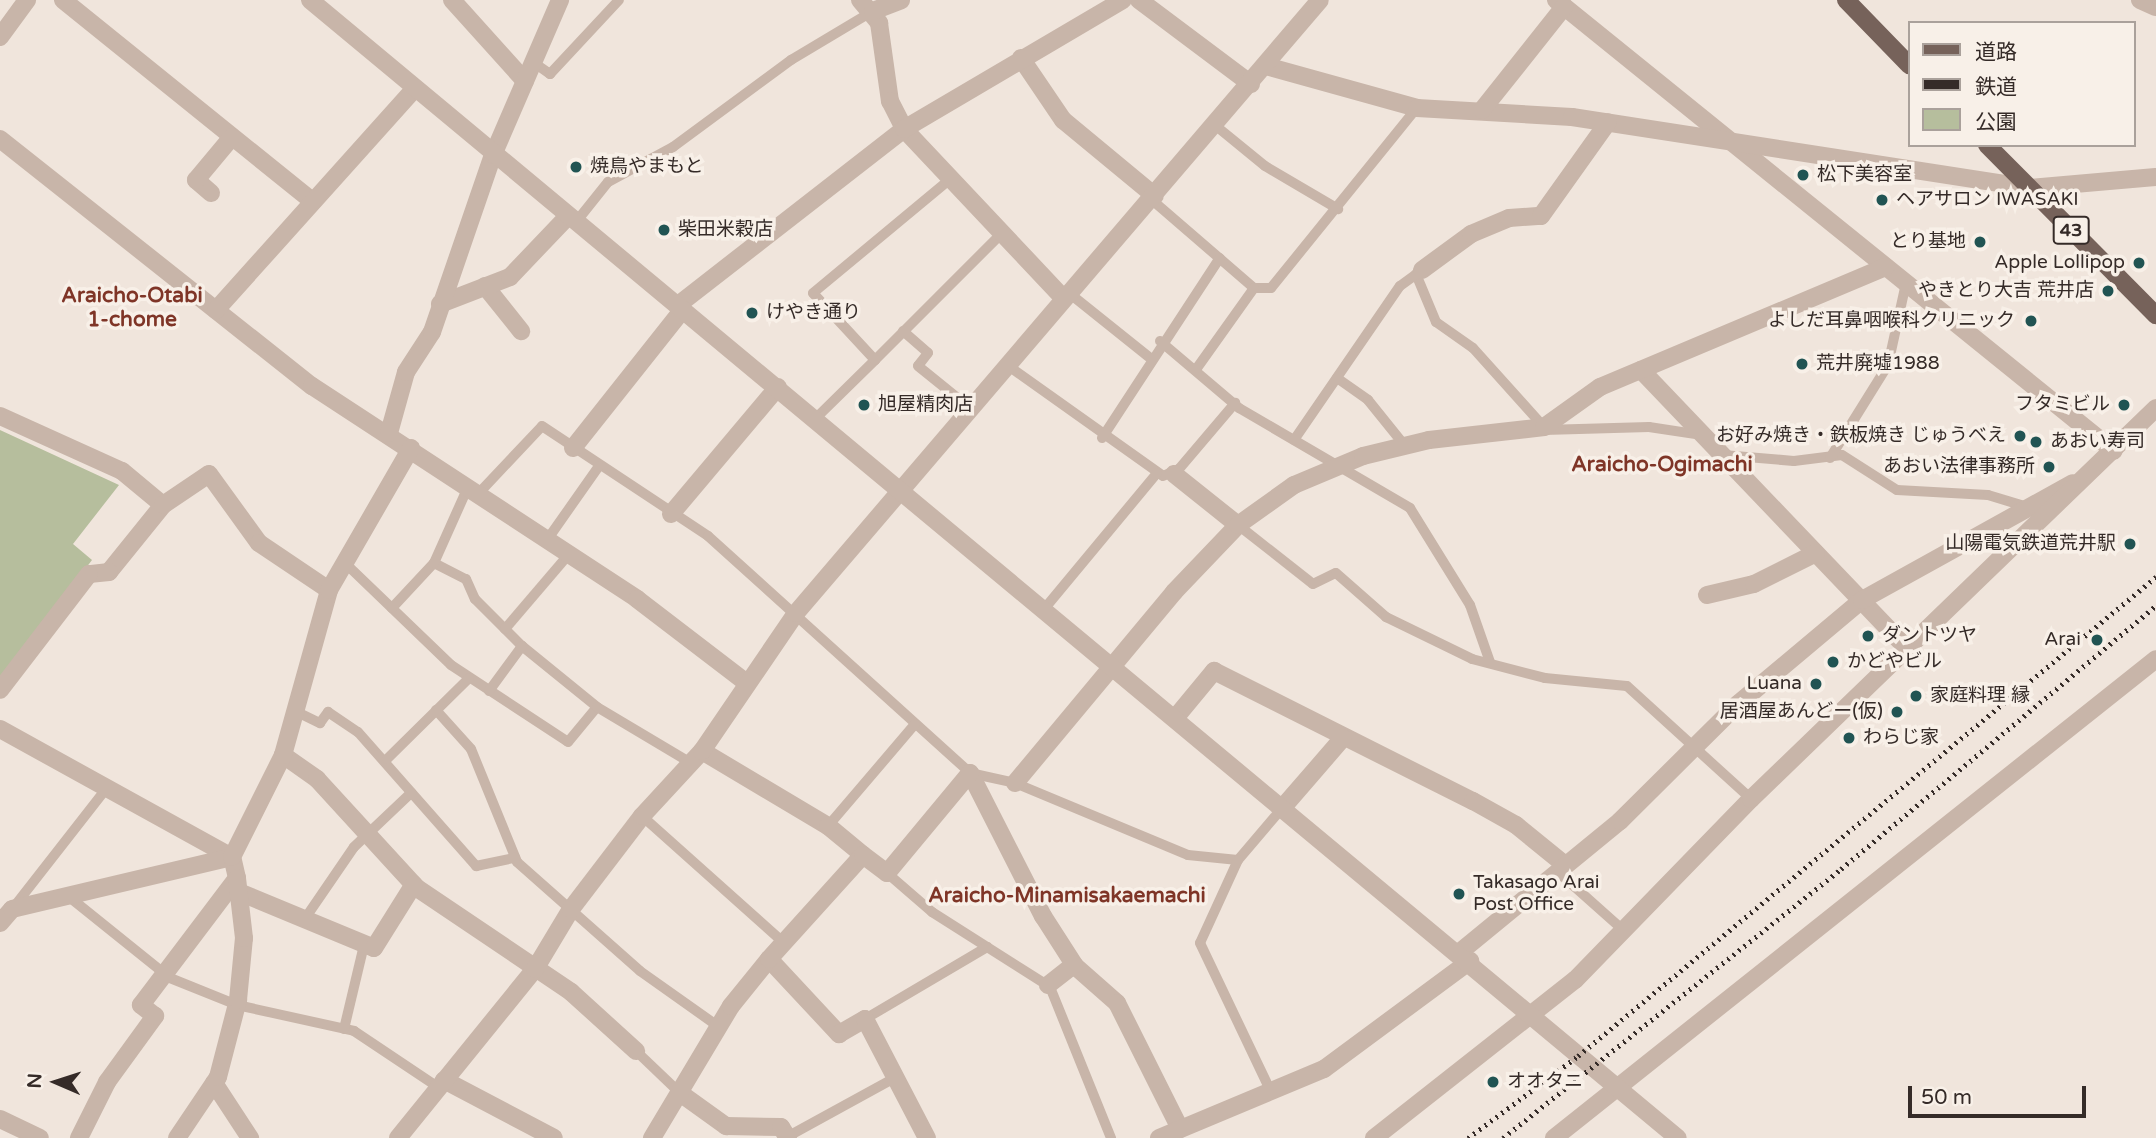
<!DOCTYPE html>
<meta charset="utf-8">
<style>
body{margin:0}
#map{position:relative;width:2156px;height:1138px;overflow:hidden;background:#f0e5dc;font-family:"Varela Round","Noto Sans JP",sans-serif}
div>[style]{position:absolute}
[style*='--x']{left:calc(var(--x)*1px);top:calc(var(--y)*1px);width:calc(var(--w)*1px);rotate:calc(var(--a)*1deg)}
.green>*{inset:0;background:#b6be9d}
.service>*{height:10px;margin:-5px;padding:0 5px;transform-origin:5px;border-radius:5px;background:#c8b5a9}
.minor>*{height:18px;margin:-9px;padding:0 9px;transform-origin:9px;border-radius:9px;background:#c8b5a9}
.tertiary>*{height:18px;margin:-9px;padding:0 9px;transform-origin:9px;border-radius:9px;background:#c8b5a9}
.primary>*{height:18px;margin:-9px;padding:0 9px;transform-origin:9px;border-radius:9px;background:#76625a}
.rail>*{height:5px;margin-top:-2.5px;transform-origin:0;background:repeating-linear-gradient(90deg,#352b28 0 2px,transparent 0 7px)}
.dots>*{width:19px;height:19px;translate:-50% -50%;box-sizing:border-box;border:4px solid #f8f0e8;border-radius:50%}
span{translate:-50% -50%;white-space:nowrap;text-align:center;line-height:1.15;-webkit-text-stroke:7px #f8f0e8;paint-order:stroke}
.shield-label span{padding:2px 5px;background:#f8f0e8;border:2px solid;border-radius:5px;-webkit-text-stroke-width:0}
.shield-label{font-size:18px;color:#352b28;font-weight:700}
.poi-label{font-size:19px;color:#352b28}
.left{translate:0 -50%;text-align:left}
.right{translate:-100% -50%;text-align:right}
.neighbourhood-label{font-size:21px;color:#7f3527;font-weight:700}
.legend{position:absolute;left:1908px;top:21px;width:228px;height:126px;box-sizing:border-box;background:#f8f0e8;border:2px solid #aaa19b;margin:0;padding:9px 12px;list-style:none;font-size:21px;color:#352b28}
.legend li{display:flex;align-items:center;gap:14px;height:35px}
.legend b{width:35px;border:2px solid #aaa19b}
.north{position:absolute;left:21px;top:1047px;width:70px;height:70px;-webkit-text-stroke:5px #f8f0e8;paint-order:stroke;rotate:273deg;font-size:19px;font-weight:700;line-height:28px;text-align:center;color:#352b28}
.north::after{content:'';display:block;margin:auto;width:24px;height:32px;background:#352b28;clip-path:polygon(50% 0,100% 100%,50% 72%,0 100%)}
.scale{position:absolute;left:1908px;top:1086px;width:178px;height:32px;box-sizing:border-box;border:4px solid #352b28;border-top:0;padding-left:9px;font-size:21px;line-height:24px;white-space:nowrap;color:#352b28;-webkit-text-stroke:5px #f8f0e8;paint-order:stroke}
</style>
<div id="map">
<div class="green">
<i style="clip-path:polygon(0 430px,119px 485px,73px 544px,92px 560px,0 681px)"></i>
</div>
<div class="service">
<i style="--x:533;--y:62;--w:21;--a:35"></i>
<i style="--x:550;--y:74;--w:101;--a:-47"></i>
<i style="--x:1216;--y:126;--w:63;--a:39.2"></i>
<i style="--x:1265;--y:166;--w:85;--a:30.5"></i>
<i style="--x:1152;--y:200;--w:135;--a:40.8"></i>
<i style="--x:1254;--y:288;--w:17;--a:0"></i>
<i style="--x:1271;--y:288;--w:232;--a:-51"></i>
<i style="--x:576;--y:222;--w:51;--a:-51.3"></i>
<i style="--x:608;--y:182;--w:74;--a:-28.3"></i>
<i style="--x:673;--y:147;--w:147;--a:-36.4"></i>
<i style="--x:791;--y:60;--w:96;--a:-30.9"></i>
<i style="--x:1416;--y:274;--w:52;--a:67.4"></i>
<i style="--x:1436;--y:322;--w:45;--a:35.1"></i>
<i style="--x:1473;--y:348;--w:106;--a:48.1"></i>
<i style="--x:1069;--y:293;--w:102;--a:38.7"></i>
<i style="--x:903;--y:331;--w:33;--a:41"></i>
<i style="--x:928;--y:353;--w:16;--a:128"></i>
<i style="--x:918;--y:366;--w:67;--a:38.9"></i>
<i style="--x:1160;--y:341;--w:104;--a:40.3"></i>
<i style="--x:1239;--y:408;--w:198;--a:30.3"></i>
<i style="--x:1410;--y:508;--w:114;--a:58.3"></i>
<i style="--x:1470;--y:605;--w:60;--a:70.7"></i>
<i style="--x:875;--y:360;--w:177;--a:-45"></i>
<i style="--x:1007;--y:365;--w:191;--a:35.4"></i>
<i style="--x:1163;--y:476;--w:17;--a:-24"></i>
<i style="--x:1179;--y:469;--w:87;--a:-49.7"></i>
<i style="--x:1197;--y:368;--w:98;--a:-54.5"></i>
<i style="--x:1337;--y:378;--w:38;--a:35"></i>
<i style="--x:1368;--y:400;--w:59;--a:51.2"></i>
<i style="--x:816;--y:418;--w:83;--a:-44.5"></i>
<i style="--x:875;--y:360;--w:91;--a:-132.8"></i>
<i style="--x:813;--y:293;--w:177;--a:-39.7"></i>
<i style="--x:1544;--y:430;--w:105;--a:-1.6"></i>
<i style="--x:1649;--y:427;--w:54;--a:8.6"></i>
<i style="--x:1102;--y:438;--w:215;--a:-56.8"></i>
<i style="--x:1294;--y:440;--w:187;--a:-55.5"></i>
<i style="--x:1400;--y:286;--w:27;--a:-36"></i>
<i style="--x:1723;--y:455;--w:71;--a:4.8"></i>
<i style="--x:1794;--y:461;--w:48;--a:-7.1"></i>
<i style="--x:1842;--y:455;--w:65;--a:32.5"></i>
<i style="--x:1897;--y:490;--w:91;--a:3.1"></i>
<i style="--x:1988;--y:495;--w:39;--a:17"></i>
<i style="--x:1830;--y:458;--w:110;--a:-58.1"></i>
<i style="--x:1888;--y:365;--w:84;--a:-77.6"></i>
<i style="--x:478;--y:494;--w:93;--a:-46.7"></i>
<i style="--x:542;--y:426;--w:199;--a:33.5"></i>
<i style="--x:708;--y:536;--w:353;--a:42.1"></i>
<i style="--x:970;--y:773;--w:46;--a:12.5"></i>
<i style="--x:1015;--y:783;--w:187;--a:22.6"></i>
<i style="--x:1188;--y:855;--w:50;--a:5.7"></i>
<i style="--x:1238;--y:860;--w:71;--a:-49.6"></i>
<i style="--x:1238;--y:525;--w:95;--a:38.2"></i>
<i style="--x:1313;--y:584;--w:25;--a:-26"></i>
<i style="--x:1336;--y:573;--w:67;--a:41.3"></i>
<i style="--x:1386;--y:617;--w:96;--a:26"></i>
<i style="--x:1472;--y:659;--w:75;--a:14.6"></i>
<i style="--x:1545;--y:678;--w:82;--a:5.6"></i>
<i style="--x:1627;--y:686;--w:168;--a:42.3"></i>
<i style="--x:547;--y:540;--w:90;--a:-54.9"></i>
<i style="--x:345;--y:563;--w:147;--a:43.9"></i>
<i style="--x:451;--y:665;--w:140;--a:33.3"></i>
<i style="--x:568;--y:742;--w:45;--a:-50.4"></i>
<i style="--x:434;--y:563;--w:36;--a:27"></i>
<i style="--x:466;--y:579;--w:22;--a:66"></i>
<i style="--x:475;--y:599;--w:66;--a:45"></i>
<i style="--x:522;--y:646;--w:97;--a:39.1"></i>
<i style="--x:597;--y:707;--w:109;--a:30.8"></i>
<i style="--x:392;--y:608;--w:62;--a:-47"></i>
<i style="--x:434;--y:563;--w:83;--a:-65.9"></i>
<i style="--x:1045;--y:608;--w:175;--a:-50.3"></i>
<i style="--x:505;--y:629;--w:99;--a:-49.5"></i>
<i style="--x:489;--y:691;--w:56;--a:-53.7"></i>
<i style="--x:436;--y:710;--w:52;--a:48.1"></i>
<i style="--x:471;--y:749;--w:122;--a:67.8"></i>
<i style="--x:517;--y:862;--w:164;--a:41.5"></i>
<i style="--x:640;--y:971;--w:97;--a:35.3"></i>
<i style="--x:295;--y:711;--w:28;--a:26"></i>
<i style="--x:320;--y:723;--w:14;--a:-54"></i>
<i style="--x:328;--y:712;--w:36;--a:34"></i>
<i style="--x:358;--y:732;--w:179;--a:48.6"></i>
<i style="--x:476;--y:866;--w:40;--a:-12"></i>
<i style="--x:387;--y:759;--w:115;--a:-44.6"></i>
<i style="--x:642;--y:816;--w:191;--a:41.8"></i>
<i style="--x:828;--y:826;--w:134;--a:-49.5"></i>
<i style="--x:1238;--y:860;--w:91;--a:114.6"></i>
<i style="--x:1200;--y:943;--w:167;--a:64.5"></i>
<i style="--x:1558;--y:872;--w:87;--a:41.7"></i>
<i style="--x:887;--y:873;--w:60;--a:40.9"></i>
<i style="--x:932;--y:912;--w:140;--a:32.4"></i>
<i style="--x:1050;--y:987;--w:163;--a:68"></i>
<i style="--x:68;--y:896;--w:131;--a:38.8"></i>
<i style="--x:170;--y:978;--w:72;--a:21.9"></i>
<i style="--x:237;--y:1005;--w:120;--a:12.5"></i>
<i style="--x:354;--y:1031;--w:101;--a:33.7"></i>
<i style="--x:13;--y:908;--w:151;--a:-52"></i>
<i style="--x:304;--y:920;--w:88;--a:-55.6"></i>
<i style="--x:354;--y:847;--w:79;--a:-43.5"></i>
<i style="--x:865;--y:1019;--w:142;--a:-30.5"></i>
<i style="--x:344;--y:1029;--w:86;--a:-76.6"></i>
<i style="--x:636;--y:1051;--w:61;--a:43.7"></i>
<i style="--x:787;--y:1137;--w:124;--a:-28.8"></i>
</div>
<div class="minor">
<i style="--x:63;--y:0;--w:321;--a:38.9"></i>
<i style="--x:452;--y:0;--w:109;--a:48"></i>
<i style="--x:860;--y:0;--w:30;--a:50"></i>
<i style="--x:879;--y:23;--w:79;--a:82"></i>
<i style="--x:890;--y:101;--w:31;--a:63"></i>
<i style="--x:904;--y:129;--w:233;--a:46.7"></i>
<i style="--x:1139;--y:0;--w:140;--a:36.9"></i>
<i style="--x:1556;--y:0;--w:717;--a:38.95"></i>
<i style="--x:873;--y:11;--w:30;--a:-21"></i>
<i style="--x:1021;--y:58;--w:75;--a:55.9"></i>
<i style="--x:1063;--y:120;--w:119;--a:39.6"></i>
<i style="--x:1266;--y:66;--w:157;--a:15.5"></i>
<i style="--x:1417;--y:108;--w:155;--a:3.3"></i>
<i style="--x:1572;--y:117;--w:462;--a:8.8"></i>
<i style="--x:2029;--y:188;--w:127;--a:-5"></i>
<i style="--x:1482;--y:110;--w:132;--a:-51.5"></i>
<i style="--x:0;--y:139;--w:398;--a:38.4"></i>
<i style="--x:312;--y:386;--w:389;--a:33.2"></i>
<i style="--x:637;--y:599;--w:138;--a:37.4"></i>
<i style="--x:211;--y:193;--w:20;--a:-139"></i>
<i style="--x:196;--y:180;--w:56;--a:-50.1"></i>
<i style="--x:1422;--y:270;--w:61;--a:-36.3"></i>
<i style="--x:1471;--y:234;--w:41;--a:-22.8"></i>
<i style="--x:1509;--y:218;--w:32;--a:-4"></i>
<i style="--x:1541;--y:216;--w:115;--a:-54.5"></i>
<i style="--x:485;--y:286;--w:58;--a:51.3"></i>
<i style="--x:440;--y:304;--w:75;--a:-21.1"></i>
<i style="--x:510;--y:277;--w:84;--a:-46.4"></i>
<i style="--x:678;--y:305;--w:286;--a:-37.9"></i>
<i style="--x:904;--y:129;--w:254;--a:-30.5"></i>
<i style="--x:216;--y:310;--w:297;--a:-48.1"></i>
<i style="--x:1641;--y:370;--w:386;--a:46.3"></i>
<i style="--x:0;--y:416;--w:134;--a:24.3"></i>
<i style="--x:122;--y:471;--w:53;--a:39.7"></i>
<i style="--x:163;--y:505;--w:86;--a:128.9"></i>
<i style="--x:109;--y:572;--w:20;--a:174"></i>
<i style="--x:89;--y:574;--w:146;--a:127.5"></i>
<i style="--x:389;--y:433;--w:63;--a:-74.4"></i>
<i style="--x:406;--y:372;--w:48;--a:-57"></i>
<i style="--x:432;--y:332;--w:187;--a:-71"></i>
<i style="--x:493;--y:155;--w:169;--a:-66.6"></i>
<i style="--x:573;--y:448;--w:177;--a:-51.6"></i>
<i style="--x:1174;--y:474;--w:82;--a:38.6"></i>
<i style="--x:163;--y:505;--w:55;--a:-34"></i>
<i style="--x:209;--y:474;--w:85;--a:54.1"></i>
<i style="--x:259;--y:543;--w:84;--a:33.9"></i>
<i style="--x:671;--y:514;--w:166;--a:-49.9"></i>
<i style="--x:1707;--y:595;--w:48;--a:-13.2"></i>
<i style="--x:1754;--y:584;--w:69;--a:-26.6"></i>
<i style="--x:1176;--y:717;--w:60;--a:-50.4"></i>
<i style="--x:1214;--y:671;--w:290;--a:26.7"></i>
<i style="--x:1473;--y:801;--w:49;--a:29.2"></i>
<i style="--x:1516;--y:825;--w:63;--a:39.2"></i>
<i style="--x:0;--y:729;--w:265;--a:28.9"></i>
<i style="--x:702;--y:751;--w:147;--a:30.8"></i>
<i style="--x:828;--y:826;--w:45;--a:39.6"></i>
<i style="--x:283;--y:755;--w:42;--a:35.2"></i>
<i style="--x:317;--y:779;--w:148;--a:47.5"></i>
<i style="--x:417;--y:888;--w:186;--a:34"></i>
<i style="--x:571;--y:992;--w:88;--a:42.2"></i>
<i style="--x:970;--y:773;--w:161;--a:63"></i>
<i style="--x:1043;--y:916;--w:59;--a:57.4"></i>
<i style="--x:1075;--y:966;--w:56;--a:41.4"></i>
<i style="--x:1117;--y:1003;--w:141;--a:63.4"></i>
<i style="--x:1015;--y:783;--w:249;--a:-50.2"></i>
<i style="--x:1174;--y:592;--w:93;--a:-46.3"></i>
<i style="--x:1238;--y:525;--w:69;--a:-35.5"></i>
<i style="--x:1294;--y:485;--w:75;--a:-22.8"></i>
<i style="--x:1363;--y:456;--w:68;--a:-13.6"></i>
<i style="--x:1429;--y:440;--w:116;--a:-6.4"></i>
<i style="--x:1544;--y:427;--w:69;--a:-35.5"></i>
<i style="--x:1600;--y:387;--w:310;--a:-22.8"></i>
<i style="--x:1284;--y:806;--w:90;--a:-49.1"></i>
<i style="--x:239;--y:892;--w:146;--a:22.5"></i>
<i style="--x:374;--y:948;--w:75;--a:-58"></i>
<i style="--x:0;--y:923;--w:18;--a:-49"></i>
<i style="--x:12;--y:909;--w:226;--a:-13.3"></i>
<i style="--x:1460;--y:952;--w:207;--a:-39.3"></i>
<i style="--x:1620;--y:821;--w:166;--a:-44.8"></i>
<i style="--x:1738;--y:704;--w:162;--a:-40"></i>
<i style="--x:1862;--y:600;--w:241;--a:-29"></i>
<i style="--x:769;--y:959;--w:103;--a:47"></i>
<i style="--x:839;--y:1034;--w:30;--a:-30"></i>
<i style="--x:865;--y:1019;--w:134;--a:62.5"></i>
<i style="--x:1048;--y:985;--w:33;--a:-38"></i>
<i style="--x:444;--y:1080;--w:124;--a:27.8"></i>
<i style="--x:214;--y:1083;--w:66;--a:56.8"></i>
<i style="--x:680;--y:1093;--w:57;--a:35.7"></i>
<i style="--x:726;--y:1126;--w:55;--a:1"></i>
<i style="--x:781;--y:1127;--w:13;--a:58"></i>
<i style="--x:0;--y:1119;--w:44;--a:25.4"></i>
<i style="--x:79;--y:1138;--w:63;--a:-63.4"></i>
<i style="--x:107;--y:1082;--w:82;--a:-54"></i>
<i style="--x:155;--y:1016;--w:18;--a:-142"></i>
<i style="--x:141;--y:1005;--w:159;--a:-52.9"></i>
<i style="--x:237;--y:878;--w:22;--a:-103"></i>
<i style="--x:232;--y:857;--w:114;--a:-63.4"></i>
<i style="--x:283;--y:755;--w:171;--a:-74.4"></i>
<i style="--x:329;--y:590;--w:164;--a:-60"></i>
<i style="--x:177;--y:1138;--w:73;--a:-56.1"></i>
<i style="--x:218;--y:1077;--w:80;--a:-75.4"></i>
<i style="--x:238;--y:1000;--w:62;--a:-84.5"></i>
<i style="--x:244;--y:938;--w:60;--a:-96.7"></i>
<i style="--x:398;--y:1138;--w:218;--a:-51"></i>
<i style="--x:535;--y:969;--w:70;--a:-59"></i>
<i style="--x:571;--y:909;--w:117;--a:-52.6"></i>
<i style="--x:642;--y:816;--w:88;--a:-47.3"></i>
<i style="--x:702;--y:751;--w:167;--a:-55.7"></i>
<i style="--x:796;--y:613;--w:806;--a:-49.48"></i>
<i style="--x:652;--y:1138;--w:154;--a:-59.1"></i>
<i style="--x:731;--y:1006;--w:60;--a:-51"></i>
<i style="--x:769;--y:959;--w:140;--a:-47.9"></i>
<i style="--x:863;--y:855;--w:30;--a:37"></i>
<i style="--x:887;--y:873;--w:130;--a:-50.3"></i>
<i style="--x:1159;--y:1138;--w:179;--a:-22.7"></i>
<i style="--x:1324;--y:1069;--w:182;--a:-36.5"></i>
<i style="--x:1374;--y:1138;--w:256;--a:-38.2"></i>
<i style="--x:1575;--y:980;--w:252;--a:-45.8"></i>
<i style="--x:1751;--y:799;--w:563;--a:-43.99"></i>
<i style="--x:1554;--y:1138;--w:769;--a:-38.51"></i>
</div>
<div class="tertiary">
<i style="--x:310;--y:0;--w:1779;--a:39.76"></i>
<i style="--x:2140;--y:0;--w:17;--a:24"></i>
<i style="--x:0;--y:37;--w:46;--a:-53.9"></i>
</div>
<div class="primary">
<i style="--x:1846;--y:0;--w:91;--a:45.9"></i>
<i style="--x:1987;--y:145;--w:240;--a:45.2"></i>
</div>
<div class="rail">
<i style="--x:1468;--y:1138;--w:137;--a:-36.7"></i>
<i style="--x:1578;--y:1056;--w:751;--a:-39.65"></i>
<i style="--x:1503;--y:1138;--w:432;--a:-38.5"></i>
<i style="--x:1841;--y:869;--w:410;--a:-39.9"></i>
</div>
<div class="dots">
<i style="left:576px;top:167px;background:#215453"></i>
<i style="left:1803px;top:175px;background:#215453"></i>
<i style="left:1882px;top:200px;background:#215453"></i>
<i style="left:664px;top:230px;background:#215453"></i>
<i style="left:1980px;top:242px;background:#215453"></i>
<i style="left:2139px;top:263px;background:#215453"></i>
<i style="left:2108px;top:291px;background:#215453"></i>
<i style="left:752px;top:313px;background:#215453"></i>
<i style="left:2031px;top:321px;background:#215453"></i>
<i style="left:1802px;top:364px;background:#215453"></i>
<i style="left:864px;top:405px;background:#215453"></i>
<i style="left:2124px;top:405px;background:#215453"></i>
<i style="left:2020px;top:436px;background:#215453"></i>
<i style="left:2036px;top:442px;background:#215453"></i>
<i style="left:2049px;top:467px;background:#215453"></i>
<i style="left:2130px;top:544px;background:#215453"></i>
<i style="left:1868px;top:636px;background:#215453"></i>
<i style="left:2097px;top:640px;background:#215453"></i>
<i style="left:1833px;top:662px;background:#215453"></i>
<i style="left:1816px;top:684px;background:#215453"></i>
<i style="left:1916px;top:696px;background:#215453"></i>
<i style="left:1897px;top:712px;background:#215453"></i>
<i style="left:1849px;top:738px;background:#215453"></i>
<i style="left:1459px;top:894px;background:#215453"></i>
<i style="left:1493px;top:1082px;background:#215453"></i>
</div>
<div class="shield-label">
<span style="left:2071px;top:230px">43</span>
</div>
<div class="poi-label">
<span class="left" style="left:590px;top:167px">焼鳥やまもと</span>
<span class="left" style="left:1817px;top:175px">松下美容室</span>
<span class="left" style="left:1896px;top:200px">ヘアサロン IWASAKI</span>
<span class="left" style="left:678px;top:230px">柴田米穀店</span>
<span class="right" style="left:1966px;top:242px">とり基地</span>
<span class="right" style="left:2125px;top:263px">Apple Lollipop</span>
<span class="right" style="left:2094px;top:291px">やきとり大吉 荒井店</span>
<span class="left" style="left:766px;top:313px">けやき通り</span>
<span class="right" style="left:2015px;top:321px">よしだ耳鼻咽喉科クリニック</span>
<span class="left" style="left:1816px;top:364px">荒井廃墟1988</span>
<span class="left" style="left:878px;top:405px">旭屋精肉店</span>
<span class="right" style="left:2110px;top:405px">フタミビル</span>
<span class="right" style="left:2006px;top:436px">お好み焼き・鉄板焼き じゅうべえ</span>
<span class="left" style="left:2050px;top:442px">あおい寿司</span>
<span class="right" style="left:2035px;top:467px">あおい法律事務所</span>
<span class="right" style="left:2116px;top:544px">山陽電気鉄道荒井駅</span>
<span class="left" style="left:1882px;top:636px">ダントツヤ</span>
<span class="right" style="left:2081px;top:640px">Arai</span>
<span class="left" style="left:1847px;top:662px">かどやビル</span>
<span class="right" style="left:1802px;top:684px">Luana</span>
<span class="left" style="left:1930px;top:696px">家庭料理 縁</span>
<span class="right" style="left:1883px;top:712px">居酒屋あんどー(仮)</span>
<span class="left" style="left:1863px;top:738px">わらじ家</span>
<span class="left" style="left:1473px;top:894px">Takasago Arai<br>Post Office</span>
<span class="left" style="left:1507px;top:1082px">オオタニ</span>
</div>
<div class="neighbourhood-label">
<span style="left:132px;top:308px">Araicho-Otabi<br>1-chome</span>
<span style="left:1662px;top:465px">Araicho-Ogimachi</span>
<span style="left:1067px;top:896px">Araicho-Minamisakaemachi</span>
</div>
<ul class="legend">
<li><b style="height:9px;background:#76625a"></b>道路</li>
<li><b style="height:9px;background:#352b28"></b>鉄道</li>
<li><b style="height:19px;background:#b6be9d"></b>公園</li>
</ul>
<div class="north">N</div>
<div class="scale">50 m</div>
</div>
